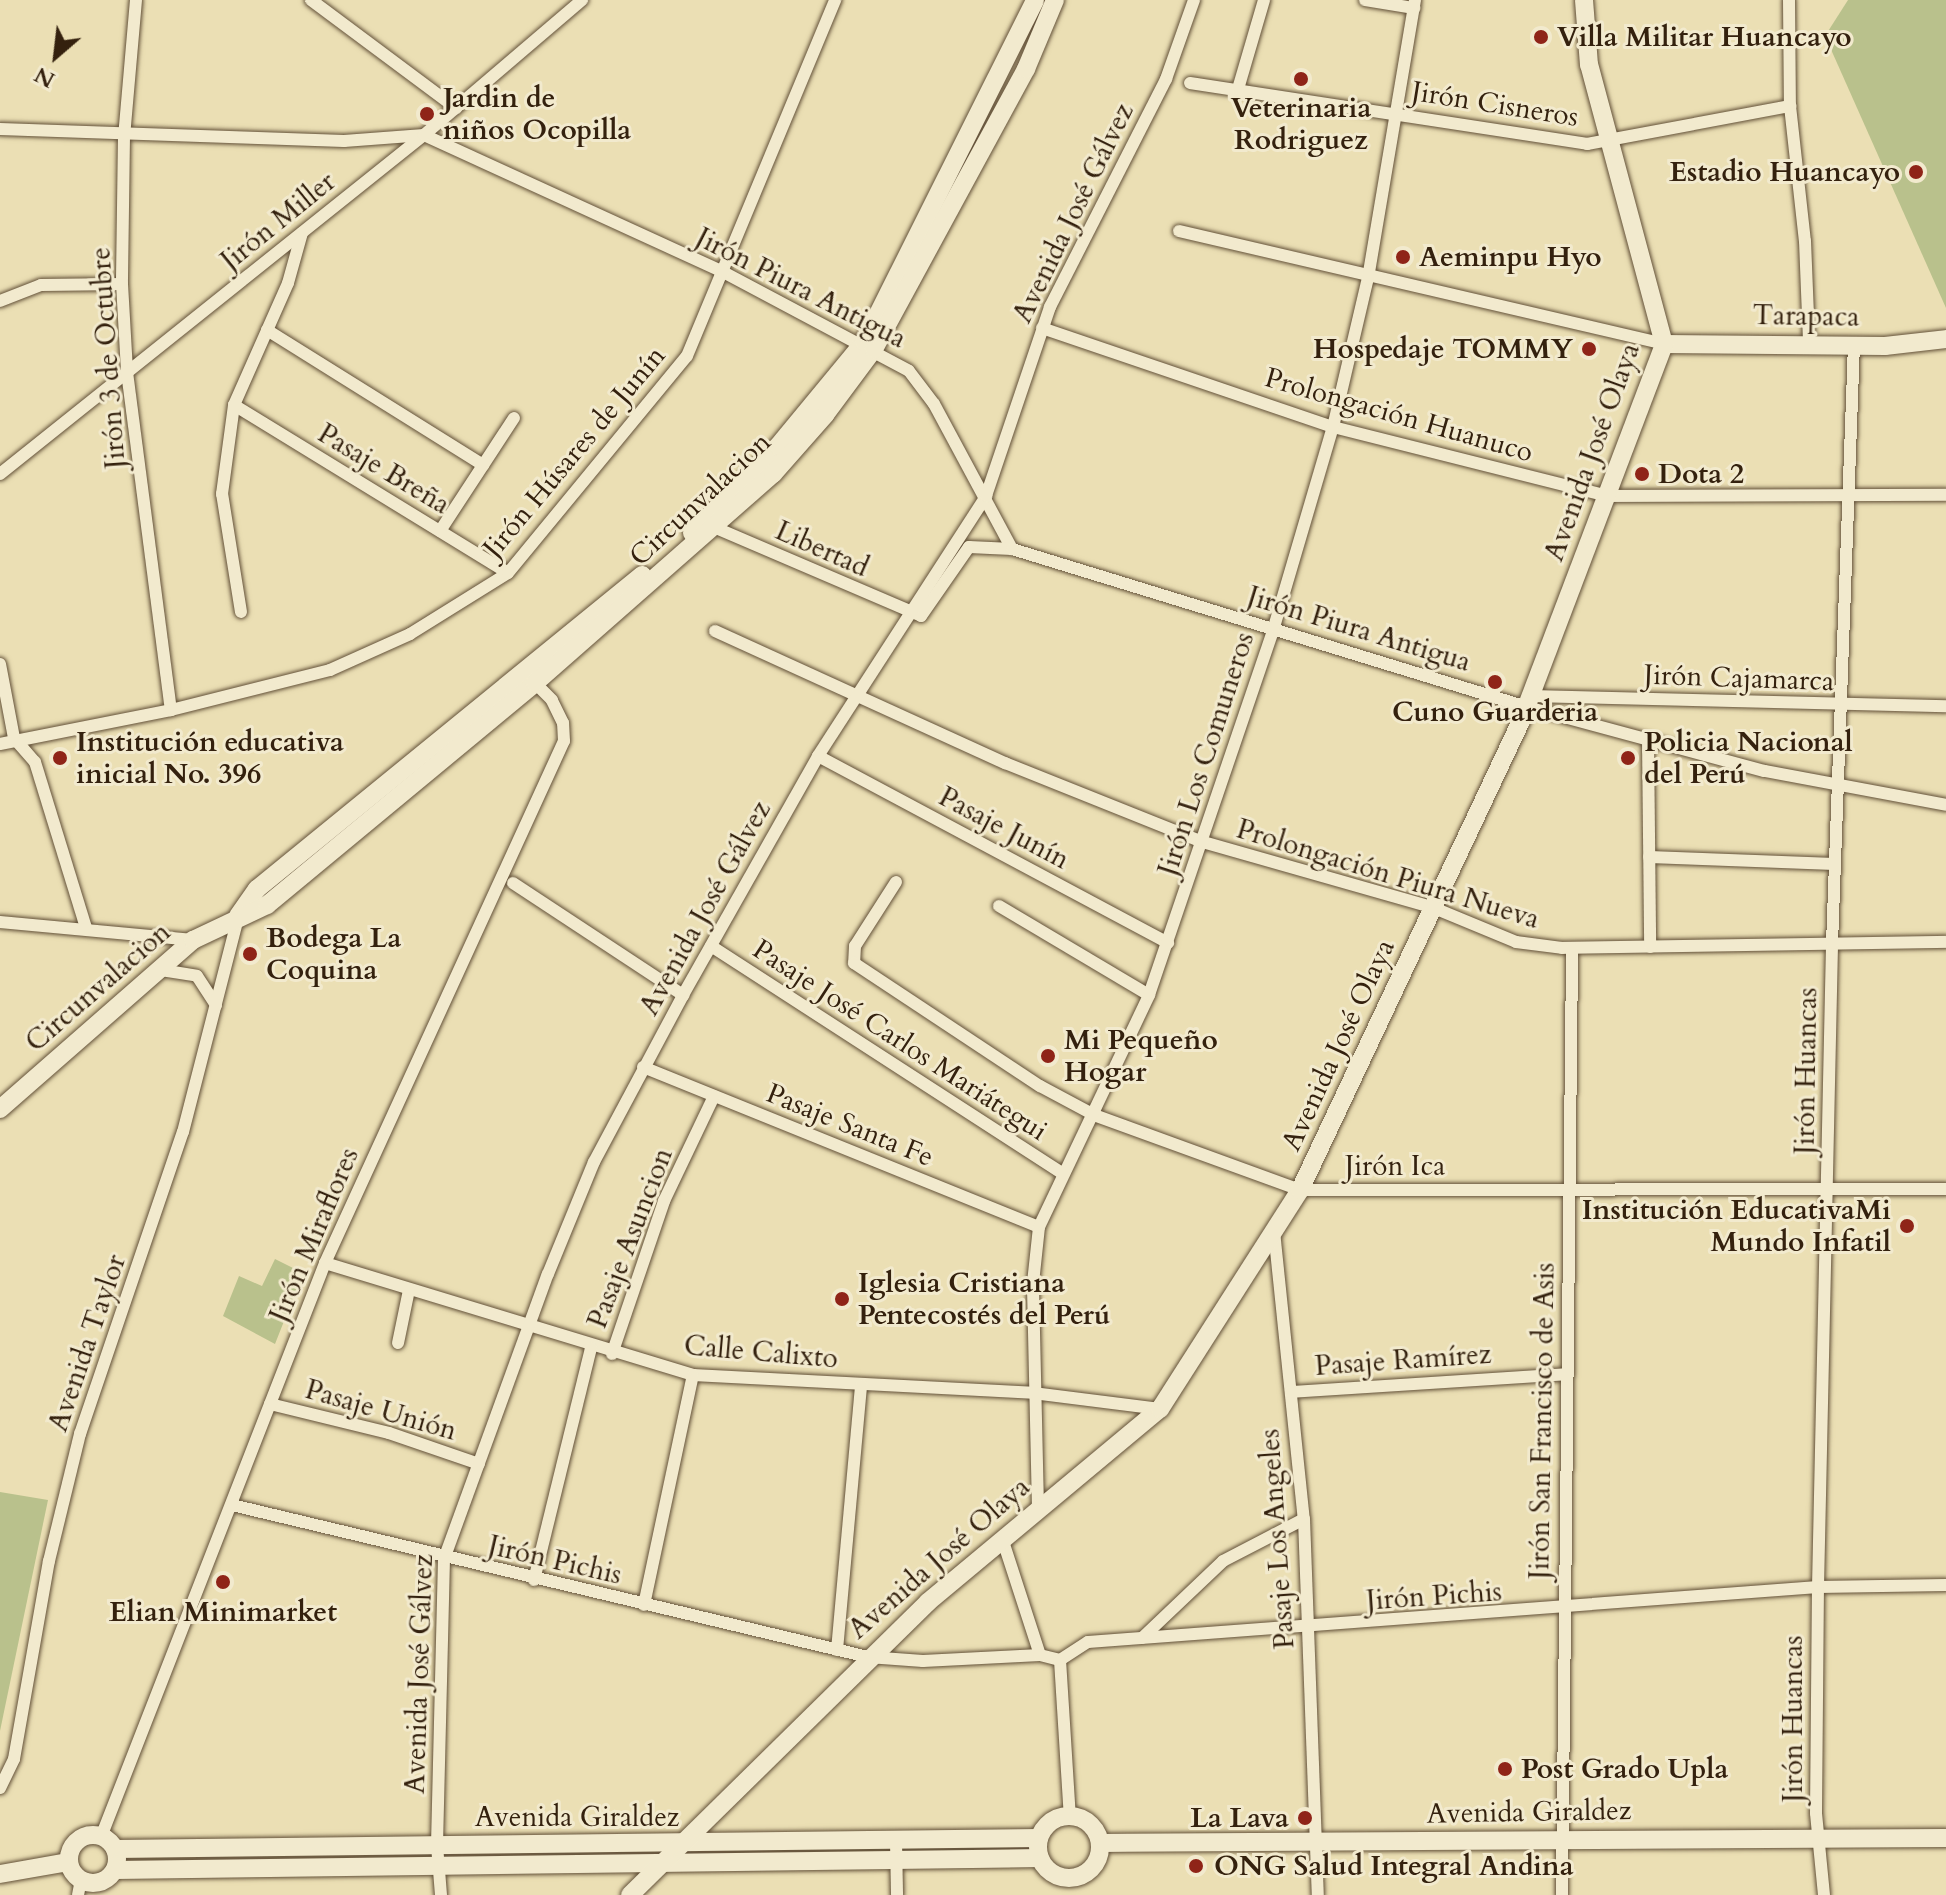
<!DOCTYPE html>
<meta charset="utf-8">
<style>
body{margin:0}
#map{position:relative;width:1946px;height:1895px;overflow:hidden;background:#ebdfb4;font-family:Cardo,serif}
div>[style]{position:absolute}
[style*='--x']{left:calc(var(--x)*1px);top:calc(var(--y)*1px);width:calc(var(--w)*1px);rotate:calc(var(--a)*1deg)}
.green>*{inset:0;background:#b9c18c}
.roads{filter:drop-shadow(0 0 2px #625038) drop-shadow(0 0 2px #625038)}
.street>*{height:12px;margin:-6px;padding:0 6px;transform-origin:6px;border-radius:6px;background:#f2eace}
.secondary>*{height:18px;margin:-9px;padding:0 9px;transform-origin:9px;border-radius:9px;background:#f2eace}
.secondary>.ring{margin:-9px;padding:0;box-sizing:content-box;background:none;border:18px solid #f2eace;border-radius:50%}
.dots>*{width:22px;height:22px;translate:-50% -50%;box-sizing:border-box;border:4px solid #f2eace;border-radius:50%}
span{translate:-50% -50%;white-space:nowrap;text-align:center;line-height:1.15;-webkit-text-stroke:6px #f2eace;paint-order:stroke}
.poi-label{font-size:28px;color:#34210e;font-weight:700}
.left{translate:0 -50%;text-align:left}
.right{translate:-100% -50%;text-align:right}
.street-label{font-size:28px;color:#34210e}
.north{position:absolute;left:16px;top:16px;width:80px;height:80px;-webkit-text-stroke:6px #f2eace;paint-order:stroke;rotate:208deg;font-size:22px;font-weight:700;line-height:32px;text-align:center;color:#34210e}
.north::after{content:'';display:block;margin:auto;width:28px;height:36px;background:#34210e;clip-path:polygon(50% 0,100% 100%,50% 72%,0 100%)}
</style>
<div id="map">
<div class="green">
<i style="clip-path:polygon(1848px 0,1946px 0,1946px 308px,1825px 36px)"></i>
<i style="clip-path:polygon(275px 1259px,303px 1273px,275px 1344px,223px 1316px,239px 1276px,262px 1286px)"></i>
<i style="clip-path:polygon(0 1492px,48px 1500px,0 1731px)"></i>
</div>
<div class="roads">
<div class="street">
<i style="--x:136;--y:0;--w:137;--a:95"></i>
<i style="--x:124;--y:136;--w:148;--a:90.8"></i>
<i style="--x:122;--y:284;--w:88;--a:86.7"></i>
<i style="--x:127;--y:372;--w:341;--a:82.6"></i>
<i style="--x:311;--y:0;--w:181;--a:36.7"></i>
<i style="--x:1365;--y:0;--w:50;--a:9.3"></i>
<i style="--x:1789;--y:0;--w:106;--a:89.5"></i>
<i style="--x:1790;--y:106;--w:136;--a:83.7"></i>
<i style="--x:1805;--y:241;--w:101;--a:87.7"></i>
<i style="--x:1190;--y:83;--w:402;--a:8.7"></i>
<i style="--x:1587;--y:144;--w:207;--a:-10.6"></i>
<i style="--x:1238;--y:89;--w:93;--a:-73.7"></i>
<i style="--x:0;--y:129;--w:344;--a:2"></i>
<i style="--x:344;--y:141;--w:80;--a:-4.3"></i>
<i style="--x:424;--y:135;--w:331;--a:24.6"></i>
<i style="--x:725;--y:273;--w:208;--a:28"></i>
<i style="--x:909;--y:371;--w:41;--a:52.9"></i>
<i style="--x:934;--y:404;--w:165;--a:61.7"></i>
<i style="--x:1179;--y:231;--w:498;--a:13.1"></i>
<i style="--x:0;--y:301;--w:44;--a:-21.3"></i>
<i style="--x:41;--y:285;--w:81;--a:-0.7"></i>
<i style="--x:1042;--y:328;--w:307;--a:18.8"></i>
<i style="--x:1333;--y:427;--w:283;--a:14.1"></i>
<i style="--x:1607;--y:496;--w:339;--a:-0.2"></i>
<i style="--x:267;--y:330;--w:255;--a:32"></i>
<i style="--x:234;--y:405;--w:321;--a:31.5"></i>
<i style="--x:0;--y:474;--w:543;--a:-38.64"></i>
<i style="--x:424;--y:135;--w:208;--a:-40.5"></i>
<i style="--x:716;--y:528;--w:223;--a:23.2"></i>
<i style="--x:921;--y:616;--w:84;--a:-55.2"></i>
<i style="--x:969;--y:547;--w:43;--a:2.7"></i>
<i style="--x:1012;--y:549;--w:539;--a:17.06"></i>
<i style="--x:1527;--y:707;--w:246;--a:15.1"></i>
<i style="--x:1765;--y:771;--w:184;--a:10.6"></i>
<i style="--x:440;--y:531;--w:135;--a:-56.8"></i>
<i style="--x:241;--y:612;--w:120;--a:-99.1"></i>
<i style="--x:222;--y:494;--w:90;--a:-82.3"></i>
<i style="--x:234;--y:405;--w:133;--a:-66.1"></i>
<i style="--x:288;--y:283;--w:52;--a:-74.4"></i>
<i style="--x:715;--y:631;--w:319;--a:24.5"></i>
<i style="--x:1005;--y:763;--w:213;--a:21.8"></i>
<i style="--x:1203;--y:842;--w:240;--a:15.9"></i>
<i style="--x:1434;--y:908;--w:89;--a:22.5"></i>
<i style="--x:1516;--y:942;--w:46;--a:7.4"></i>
<i style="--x:1562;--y:948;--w:384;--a:-0.9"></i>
<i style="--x:0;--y:664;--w:75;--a:79.3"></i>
<i style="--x:14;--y:738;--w:32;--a:49"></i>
<i style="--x:35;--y:762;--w:174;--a:72.9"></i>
<i style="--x:1531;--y:696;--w:415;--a:1.4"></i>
<i style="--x:1648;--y:739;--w:208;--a:89.4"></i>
<i style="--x:0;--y:744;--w:174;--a:-11.2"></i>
<i style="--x:171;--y:710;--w:164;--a:-14.1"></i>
<i style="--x:330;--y:670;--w:88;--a:-24.2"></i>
<i style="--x:410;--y:634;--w:115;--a:-31.9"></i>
<i style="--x:508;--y:573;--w:281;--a:-50.5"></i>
<i style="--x:687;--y:356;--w:386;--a:-67.4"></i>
<i style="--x:818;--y:756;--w:397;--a:28.1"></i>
<i style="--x:1649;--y:857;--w:186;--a:2.2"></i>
<i style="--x:896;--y:882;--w:76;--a:122.6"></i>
<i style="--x:855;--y:946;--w:17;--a:93"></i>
<i style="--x:854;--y:963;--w:223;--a:33.5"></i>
<i style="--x:1040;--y:1086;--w:61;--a:28.2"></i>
<i style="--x:1094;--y:1115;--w:219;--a:20"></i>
<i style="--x:1300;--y:1190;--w:646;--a:-0.09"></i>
<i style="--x:513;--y:883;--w:204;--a:33.4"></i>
<i style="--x:999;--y:906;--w:174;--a:30.7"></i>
<i style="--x:0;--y:922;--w:194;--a:5.3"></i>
<i style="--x:711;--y:946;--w:419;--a:32.9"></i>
<i style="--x:161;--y:970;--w:36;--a:9"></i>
<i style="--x:197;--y:976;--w:35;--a:57"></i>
<i style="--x:643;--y:1067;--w:427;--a:22"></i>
<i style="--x:1274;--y:1231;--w:290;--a:84.1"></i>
<i style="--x:1304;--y:1519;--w:376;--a:87.9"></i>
<i style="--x:325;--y:1263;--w:385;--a:16.9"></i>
<i style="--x:693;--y:1375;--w:340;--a:3"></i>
<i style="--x:1033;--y:1393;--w:128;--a:7.2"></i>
<i style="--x:398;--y:1343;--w:54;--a:-78.3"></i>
<i style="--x:612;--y:1354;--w:162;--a:-71.2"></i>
<i style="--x:664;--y:1201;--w:116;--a:-64.5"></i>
<i style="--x:1291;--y:1392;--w:277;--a:-3.7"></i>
<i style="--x:270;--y:1404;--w:122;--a:13.7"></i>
<i style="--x:389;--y:1433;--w:95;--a:19"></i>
<i style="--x:232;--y:1505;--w:654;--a:13.44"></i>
<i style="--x:868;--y:1657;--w:55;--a:4.2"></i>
<i style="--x:923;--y:1661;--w:117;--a:-2.9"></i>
<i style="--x:1038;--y:1508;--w:225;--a:-91.3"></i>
<i style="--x:1033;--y:1283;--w:56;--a:-83.9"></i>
<i style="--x:1039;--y:1227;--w:257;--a:-64.6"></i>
<i style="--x:1149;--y:995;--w:389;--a:-71.2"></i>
<i style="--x:1274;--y:627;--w:209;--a:-73.6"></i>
<i style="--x:1333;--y:427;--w:153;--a:-76.8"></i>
<i style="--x:1368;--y:278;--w:282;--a:-80.4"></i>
<i style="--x:1002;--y:1538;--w:123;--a:72"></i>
<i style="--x:1040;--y:1655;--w:21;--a:14"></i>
<i style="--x:534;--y:1580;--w:239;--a:-76.2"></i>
<i style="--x:644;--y:1605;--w:235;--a:-78"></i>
<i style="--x:1142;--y:1638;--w:112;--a:-43.5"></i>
<i style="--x:1223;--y:1561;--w:91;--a:-27.4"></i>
<i style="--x:837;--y:1650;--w:266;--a:-84.8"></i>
<i style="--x:1060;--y:1660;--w:33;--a:-33"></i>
<i style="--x:1088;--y:1642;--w:732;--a:-4.31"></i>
<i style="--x:1818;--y:1587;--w:128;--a:-0.9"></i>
<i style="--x:1060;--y:1660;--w:157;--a:86.4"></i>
<i style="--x:0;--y:1788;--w:32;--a:-64"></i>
<i style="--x:14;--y:1759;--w:201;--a:-80"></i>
<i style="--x:49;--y:1561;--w:131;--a:-76.3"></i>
<i style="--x:80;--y:1434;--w:319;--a:-71.2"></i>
<i style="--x:183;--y:1132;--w:221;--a:-75.6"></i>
<i style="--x:101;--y:1837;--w:616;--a:-68.68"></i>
<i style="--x:325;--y:1263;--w:574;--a:-65.4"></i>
<i style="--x:564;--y:741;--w:18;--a:-93"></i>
<i style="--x:563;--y:723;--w:25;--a:-116"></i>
<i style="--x:552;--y:700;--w:31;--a:-135"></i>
<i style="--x:896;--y:1841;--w:54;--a:88.9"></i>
<i style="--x:78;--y:1895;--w:15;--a:-79"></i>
<i style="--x:441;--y:1895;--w:50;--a:-94.6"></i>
<i style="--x:437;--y:1845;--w:286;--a:-88.6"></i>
<i style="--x:444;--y:1559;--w:303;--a:-70"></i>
<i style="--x:548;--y:1274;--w:121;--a:-67.7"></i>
<i style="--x:594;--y:1162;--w:189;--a:-61.9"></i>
<i style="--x:683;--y:995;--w:274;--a:-60.5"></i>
<i style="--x:818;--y:756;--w:310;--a:-57.1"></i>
<i style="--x:986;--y:496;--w:200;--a:-71.3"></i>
<i style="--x:1050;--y:307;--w:256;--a:-63"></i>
<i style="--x:1166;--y:79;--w:84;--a:-70.5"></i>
<i style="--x:1562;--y:1895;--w:947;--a:-89.39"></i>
<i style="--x:1824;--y:1895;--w:82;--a:-95.6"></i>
<i style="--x:1816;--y:1813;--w:226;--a:-89.5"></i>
<i style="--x:1818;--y:1587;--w:643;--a:-88.75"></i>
<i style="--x:1832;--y:944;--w:600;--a:-87.9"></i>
</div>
<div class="secondary">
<i style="--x:1664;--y:344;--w:221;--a:0.5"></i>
<i style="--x:1885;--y:346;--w:61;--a:-6.5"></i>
<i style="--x:692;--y:533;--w:122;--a:-45.3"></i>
<i style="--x:778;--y:446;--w:135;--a:-50.4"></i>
<i style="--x:864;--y:342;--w:382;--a:-63.4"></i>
<i style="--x:238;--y:916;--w:33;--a:-55"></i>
<i style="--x:257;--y:889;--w:497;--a:-39.2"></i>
<i style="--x:0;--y:1109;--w:257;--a:-41.2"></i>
<i style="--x:193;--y:940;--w:82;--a:-25.3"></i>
<i style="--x:267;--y:905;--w:348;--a:-39.6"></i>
<i style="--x:535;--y:683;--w:317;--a:-41.3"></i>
<i style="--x:773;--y:474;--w:79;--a:-48.6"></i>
<i style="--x:825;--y:415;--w:82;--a:-53.4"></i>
<i style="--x:874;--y:349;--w:319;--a:-61.5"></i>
<i style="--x:1026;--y:69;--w:75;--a:-67.2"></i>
<i class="ring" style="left:1038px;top:1816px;width:44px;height:44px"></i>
<i class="ring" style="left:69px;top:1835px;width:30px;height:30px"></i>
<i style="--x:1100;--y:1843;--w:846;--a:-0.34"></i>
<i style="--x:115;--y:1849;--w:924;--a:-0.68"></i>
<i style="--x:115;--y:1870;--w:925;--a:-0.74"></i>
<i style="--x:0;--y:1874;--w:70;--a:-9.9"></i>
<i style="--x:630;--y:1895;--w:418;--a:-44.5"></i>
<i style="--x:928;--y:1602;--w:302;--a:-39.8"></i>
<i style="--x:1160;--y:1409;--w:260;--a:-57.4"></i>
<i style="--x:1300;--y:1190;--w:518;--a:-64.77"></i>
<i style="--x:1521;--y:721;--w:403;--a:-69.2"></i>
<i style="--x:1664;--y:344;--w:289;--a:-105"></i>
<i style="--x:1589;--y:65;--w:65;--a:-94.4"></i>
</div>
</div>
<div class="dots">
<i style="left:1541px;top:37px;background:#8f2418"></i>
<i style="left:1301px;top:79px;background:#8f2418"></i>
<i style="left:427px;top:114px;background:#8f2418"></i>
<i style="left:1916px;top:172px;background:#8f2418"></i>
<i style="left:1403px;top:257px;background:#8f2418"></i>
<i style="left:1589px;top:349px;background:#8f2418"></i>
<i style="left:1642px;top:474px;background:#8f2418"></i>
<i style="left:1495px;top:682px;background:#8f2418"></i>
<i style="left:60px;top:758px;background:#8f2418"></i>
<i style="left:1628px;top:758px;background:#8f2418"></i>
<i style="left:250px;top:954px;background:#8f2418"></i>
<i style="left:1048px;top:1056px;background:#8f2418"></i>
<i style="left:1907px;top:1226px;background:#8f2418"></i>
<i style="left:842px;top:1299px;background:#8f2418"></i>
<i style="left:223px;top:1582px;background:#8f2418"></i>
<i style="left:1505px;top:1769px;background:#8f2418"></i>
<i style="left:1305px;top:1818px;background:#8f2418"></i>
<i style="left:1196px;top:1866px;background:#8f2418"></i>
</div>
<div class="poi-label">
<span class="left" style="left:1557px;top:37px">Villa Militar Huancayo</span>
<span class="left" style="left:443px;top:114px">Jardin de<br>niños Ocopilla</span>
<span style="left:1301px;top:124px">Veterinaria<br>Rodriguez</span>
<span class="right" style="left:1900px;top:172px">Estadio Huancayo</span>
<span class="left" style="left:1419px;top:257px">Aeminpu Hyo</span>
<span class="right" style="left:1573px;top:349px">Hospedaje TOMMY</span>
<span class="left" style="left:1658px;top:474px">Dota 2</span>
<span style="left:1495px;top:712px">Cuno Guarderia</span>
<span class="left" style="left:76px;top:758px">Institución educativa<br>inicial No. 396</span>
<span class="left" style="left:1644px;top:758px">Policia Nacional<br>del Perú</span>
<span class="left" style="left:266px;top:954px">Bodega La<br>Coquina</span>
<span class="left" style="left:1064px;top:1056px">Mi Pequeño<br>Hogar</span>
<span class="right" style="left:1891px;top:1226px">Institución EducativaMi<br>Mundo Infatil</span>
<span class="left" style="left:858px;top:1299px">Iglesia Cristiana<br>Pentecostés del Perú</span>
<span style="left:223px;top:1612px">Elian Minimarket</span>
<span class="left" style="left:1521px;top:1769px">Post Grado Upla</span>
<span class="right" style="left:1289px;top:1818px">La Lava</span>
<span class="left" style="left:1214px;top:1866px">ONG Salud Integral Andina</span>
</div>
<div class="street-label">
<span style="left:1495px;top:104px;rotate:9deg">Jirón Cisneros</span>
<span style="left:1073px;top:213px;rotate:-64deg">Avenida José Gálvez</span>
<span style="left:278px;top:221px;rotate:-39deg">Jirón Miller</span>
<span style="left:801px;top:288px;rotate:27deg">Jirón Piura Antigua</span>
<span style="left:1806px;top:316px;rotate:1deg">Tarapaca</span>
<span style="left:108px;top:358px;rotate:-94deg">Jirón 3 de Octubre</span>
<span style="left:1399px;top:415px;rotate:16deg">Prolongación Huanuco</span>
<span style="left:574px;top:452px;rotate:-50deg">Jirón Húsares de Junín</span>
<span style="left:1592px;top:452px;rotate:-70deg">Avenida José Olaya</span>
<span style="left:384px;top:469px;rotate:31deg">Pasaje Breña</span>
<span style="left:700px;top:499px;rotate:-43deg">Circunvalacion</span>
<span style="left:822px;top:549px;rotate:24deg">Libertad</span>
<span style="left:1359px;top:629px;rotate:17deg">Jirón Piura Antigua</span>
<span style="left:1739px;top:678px;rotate:2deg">Jirón Cajamarca</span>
<span style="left:1206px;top:754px;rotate:-72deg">Jirón Los Comuneros</span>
<span style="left:1004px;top:828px;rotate:28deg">Pasaje Junín</span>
<span style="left:1388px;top:874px;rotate:17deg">Prolongación Piura Nueva</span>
<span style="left:705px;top:908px;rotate:-61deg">Avenida José Gálvez</span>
<span style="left:98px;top:987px;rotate:-41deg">Circunvalacion</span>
<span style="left:900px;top:1040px;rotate:33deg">Pasaje José Carlos Mariátegui</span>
<span style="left:1338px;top:1045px;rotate:-65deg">Avenida José Olaya</span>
<span style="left:1806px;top:1071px;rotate:-89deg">Jirón Huancas</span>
<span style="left:850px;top:1125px;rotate:22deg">Pasaje Santa Fe</span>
<span style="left:1395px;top:1166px">Jirón Ica</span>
<span style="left:314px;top:1235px;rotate:-67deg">Jirón Miraflores</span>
<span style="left:630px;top:1238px;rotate:-69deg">Pasaje Asuncion</span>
<span style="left:87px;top:1343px;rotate:-71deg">Avenida Taylor</span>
<span style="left:761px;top:1352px;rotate:5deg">Calle Calixto</span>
<span style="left:1403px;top:1360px;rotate:-4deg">Pasaje Ramírez</span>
<span style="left:381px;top:1410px;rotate:16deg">Pasaje Unión</span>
<span style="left:1542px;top:1421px;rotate:-89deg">Jirón San Francisco de Asis</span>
<span style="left:1277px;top:1539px;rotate:-94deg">Pasaje Los Angeles</span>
<span style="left:939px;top:1558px;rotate:-41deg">Avenida José Olaya</span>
<span style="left:555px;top:1560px;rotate:13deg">Jirón Pichis</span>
<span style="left:1434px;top:1596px;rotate:-4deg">Jirón Pichis</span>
<span style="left:419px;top:1674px;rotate:-88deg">Avenida José Gálvez</span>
<span style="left:1793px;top:1719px;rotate:-90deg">Jirón Huancas</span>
<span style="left:1529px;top:1812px;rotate:-1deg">Avenida Giraldez</span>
<span style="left:577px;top:1817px">Avenida Giraldez</span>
</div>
<div class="north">N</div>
</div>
